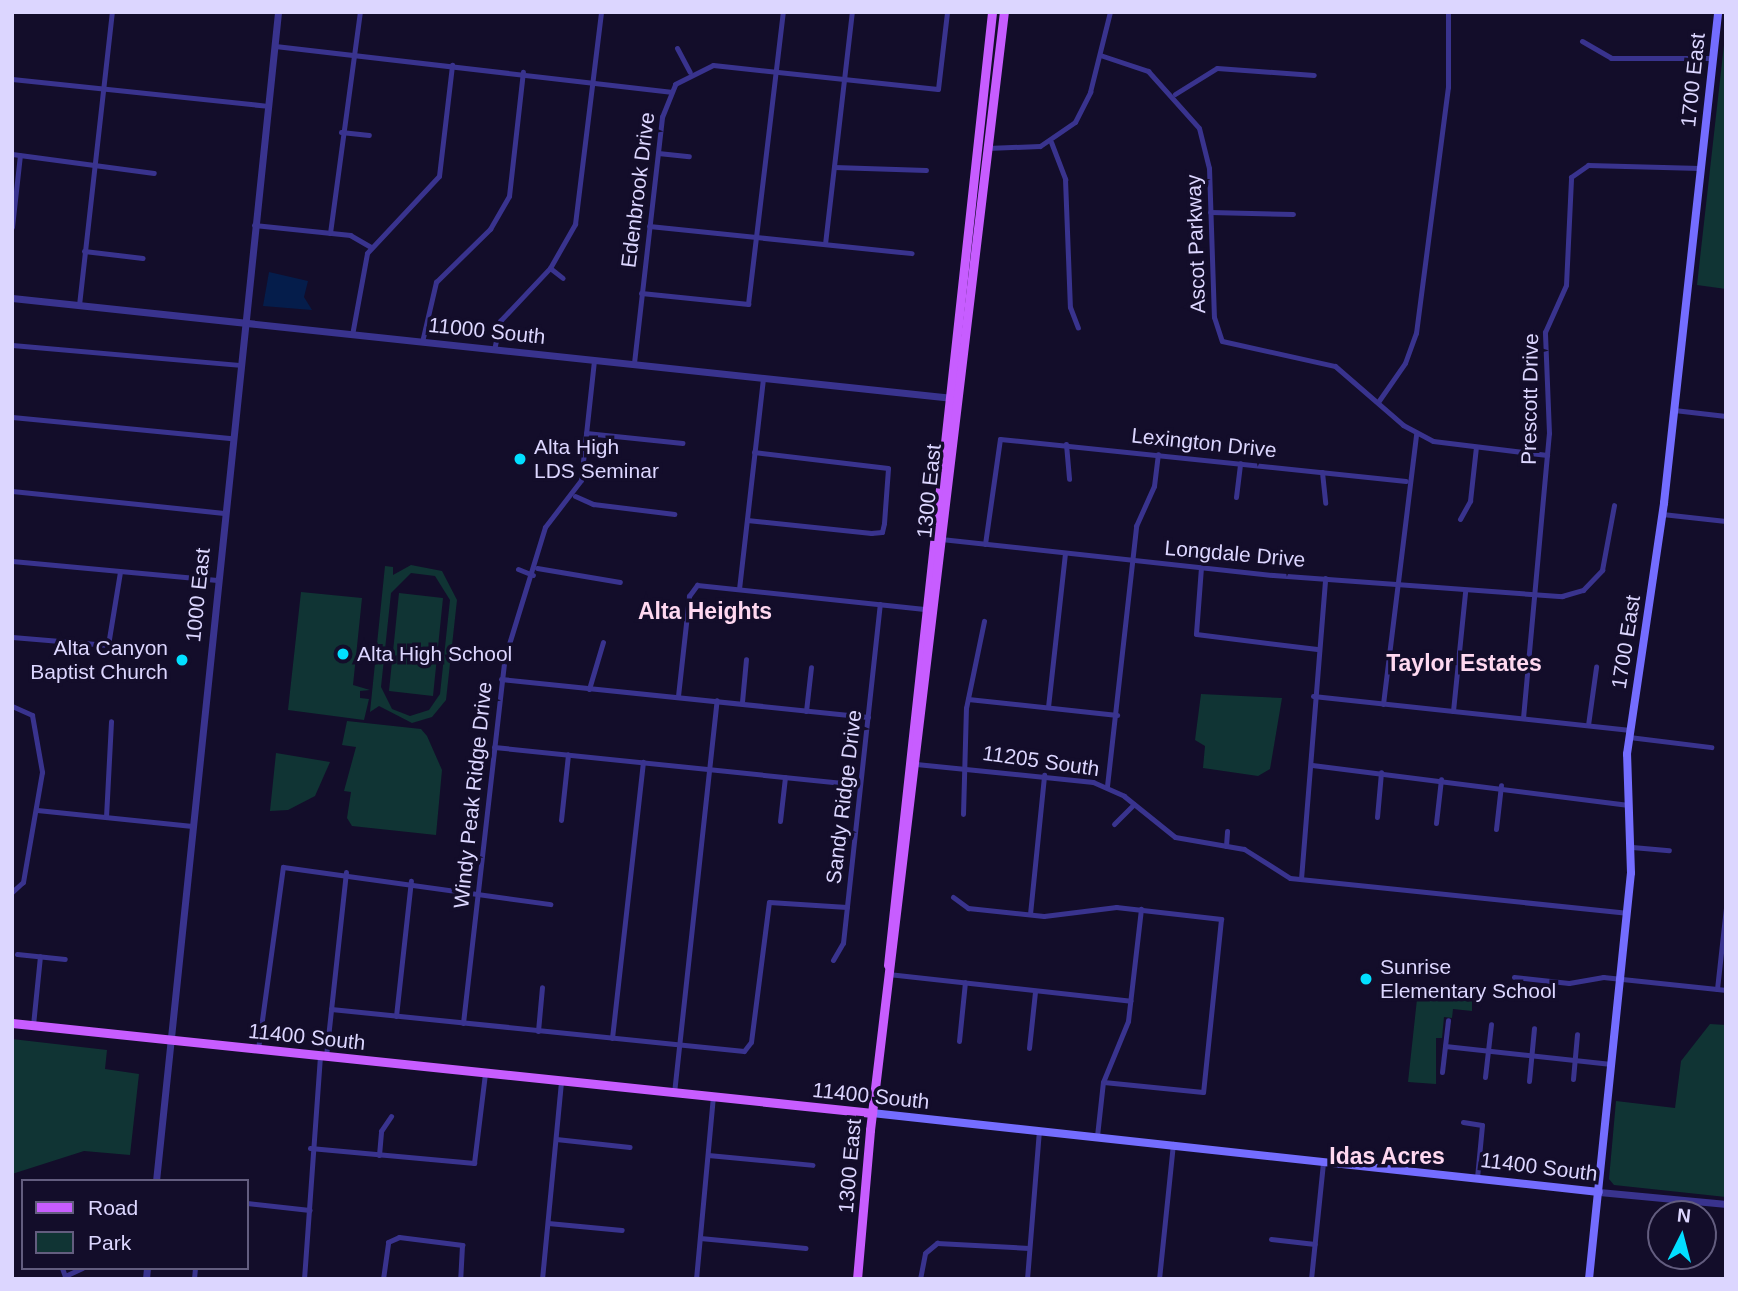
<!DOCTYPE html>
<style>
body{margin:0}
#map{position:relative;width:1738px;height:1291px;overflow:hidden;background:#130d2a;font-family:Helvetica,sans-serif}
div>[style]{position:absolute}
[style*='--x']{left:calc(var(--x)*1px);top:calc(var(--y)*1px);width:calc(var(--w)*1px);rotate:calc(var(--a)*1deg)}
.green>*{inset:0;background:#103434}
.water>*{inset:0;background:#051d4b}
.minor>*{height:5px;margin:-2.5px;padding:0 2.5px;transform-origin:2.5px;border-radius:2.5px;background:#39338e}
.tertiary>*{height:7px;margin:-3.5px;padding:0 3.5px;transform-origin:3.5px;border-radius:3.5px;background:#39338e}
.secondary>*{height:8px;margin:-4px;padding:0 4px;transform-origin:4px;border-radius:4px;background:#746dff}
.primary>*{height:9px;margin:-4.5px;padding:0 4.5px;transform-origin:4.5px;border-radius:4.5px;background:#c75dff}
.dots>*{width:19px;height:19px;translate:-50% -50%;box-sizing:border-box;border:4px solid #130d2a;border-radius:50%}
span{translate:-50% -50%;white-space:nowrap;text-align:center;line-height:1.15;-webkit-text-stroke:7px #130d2a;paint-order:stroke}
.street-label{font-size:21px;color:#dcd6ff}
.poi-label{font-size:21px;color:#dcd6ff}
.left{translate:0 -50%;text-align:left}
.right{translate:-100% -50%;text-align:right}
.neighbourhood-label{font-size:23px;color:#ffd8f0;font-weight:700}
.frame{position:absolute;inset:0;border:14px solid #dcd6ff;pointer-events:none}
.legend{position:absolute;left:21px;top:1179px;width:228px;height:91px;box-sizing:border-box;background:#130d2a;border:2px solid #635d7f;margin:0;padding:9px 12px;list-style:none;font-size:21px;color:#dcd6ff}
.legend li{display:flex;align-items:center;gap:14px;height:35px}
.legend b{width:35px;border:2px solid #635d7f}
.north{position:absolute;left:1647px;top:1200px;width:70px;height:70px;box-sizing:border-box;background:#130d2a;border:2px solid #635d7f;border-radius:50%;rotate:6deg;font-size:19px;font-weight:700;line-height:28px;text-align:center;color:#dcd6ff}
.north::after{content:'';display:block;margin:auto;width:24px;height:32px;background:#02dfff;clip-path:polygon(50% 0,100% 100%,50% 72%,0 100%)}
</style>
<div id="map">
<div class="green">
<i style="clip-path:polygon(1726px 27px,1726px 289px,1697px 285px)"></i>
<i style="clip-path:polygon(evenodd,411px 565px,442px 571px,457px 600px,446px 700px,432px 717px,412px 723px,379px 706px,370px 712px,385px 566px,393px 567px,393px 575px,411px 565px,411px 573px,435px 576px,450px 600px,440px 694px,429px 710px,410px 716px,392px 709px,381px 687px,391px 593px,411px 573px)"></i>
<i style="clip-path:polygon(301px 592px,362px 598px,353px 685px,370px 690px,360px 691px,360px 698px,369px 699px,364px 720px,288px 710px)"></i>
<i style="clip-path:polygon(399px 593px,443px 598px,433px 696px,389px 691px)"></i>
<i style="clip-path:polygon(1201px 694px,1282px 698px,1270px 769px,1258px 776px,1203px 768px,1205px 746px,1195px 740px)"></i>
<i style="clip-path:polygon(347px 721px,421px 729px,427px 736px,442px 770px,436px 835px,352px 826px,347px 818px,351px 792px,344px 791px,356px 747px,342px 745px)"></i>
<i style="clip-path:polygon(276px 753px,330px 762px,315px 796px,288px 810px,270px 811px)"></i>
<i style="clip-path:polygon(1417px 999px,1472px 1001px,1472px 1011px,1453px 1009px,1452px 1018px,1444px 1017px,1442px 1038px,1436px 1038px,1436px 1084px,1408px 1082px)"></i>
<i style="clip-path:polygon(1710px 1024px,1726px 1025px,1726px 1197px,1614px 1185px,1609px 1179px,1616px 1101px,1675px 1108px,1681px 1061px)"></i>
<i style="clip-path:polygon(12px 1039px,107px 1050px,105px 1069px,139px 1074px,130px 1155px,84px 1151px,12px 1174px)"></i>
</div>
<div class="water">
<i style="clip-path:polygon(269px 272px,308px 281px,304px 297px,312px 310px,263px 306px)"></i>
</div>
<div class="minor">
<i style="--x:1582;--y:41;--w:34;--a:30"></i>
<i style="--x:1611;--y:58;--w:102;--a:0"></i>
<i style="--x:275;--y:46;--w:398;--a:6.6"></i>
<i style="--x:677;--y:48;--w:27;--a:62"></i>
<i style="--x:1100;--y:55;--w:51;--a:18.4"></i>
<i style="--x:1148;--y:71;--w:76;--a:48.2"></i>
<i style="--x:1199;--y:128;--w:41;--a:76"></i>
<i style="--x:1209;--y:168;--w:149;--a:88.1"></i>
<i style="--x:1214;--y:317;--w:25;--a:72"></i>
<i style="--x:1222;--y:341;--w:116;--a:12.5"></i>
<i style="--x:1335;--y:366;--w:90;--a:40.9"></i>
<i style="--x:1403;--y:425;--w:34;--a:28"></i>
<i style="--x:1433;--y:441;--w:115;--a:7"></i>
<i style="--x:12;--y:79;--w:257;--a:6"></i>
<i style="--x:1175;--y:94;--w:49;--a:-31.8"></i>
<i style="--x:1217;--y:68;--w:97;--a:4.1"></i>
<i style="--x:341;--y:132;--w:28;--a:6"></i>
<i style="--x:1051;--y:142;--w:40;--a:69"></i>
<i style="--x:1065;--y:179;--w:128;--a:87.8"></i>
<i style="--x:1070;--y:307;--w:22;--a:69"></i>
<i style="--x:987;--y:148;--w:53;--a:-2.2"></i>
<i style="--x:1040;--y:146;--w:42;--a:-34.4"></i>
<i style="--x:1075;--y:122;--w:34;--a:-63"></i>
<i style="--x:1090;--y:92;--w:82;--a:-76"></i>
<i style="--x:658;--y:153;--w:31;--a:6"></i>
<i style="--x:12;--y:154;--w:143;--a:7.6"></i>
<i style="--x:834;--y:167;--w:92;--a:1.9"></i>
<i style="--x:1210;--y:212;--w:83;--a:1.4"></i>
<i style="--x:254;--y:225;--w:97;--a:5.9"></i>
<i style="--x:350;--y:235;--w:24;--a:30"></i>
<i style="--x:649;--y:226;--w:264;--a:5.9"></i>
<i style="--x:12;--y:227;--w:72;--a:-83.7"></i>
<i style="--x:330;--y:233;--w:223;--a:-82.3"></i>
<i style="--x:825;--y:244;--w:234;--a:-83.4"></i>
<i style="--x:84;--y:251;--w:59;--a:6.8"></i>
<i style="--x:550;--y:268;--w:16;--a:38"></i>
<i style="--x:641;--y:293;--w:108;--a:5.9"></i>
<i style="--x:748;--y:304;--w:294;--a:-83.2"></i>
<i style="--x:79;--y:305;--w:295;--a:-83.6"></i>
<i style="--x:352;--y:335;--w:83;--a:-79.6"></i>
<i style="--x:367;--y:253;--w:105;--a:-46.9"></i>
<i style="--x:439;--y:176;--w:112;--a:-83.3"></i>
<i style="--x:422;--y:342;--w:62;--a:-76.9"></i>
<i style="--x:436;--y:282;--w:76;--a:-44.5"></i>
<i style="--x:490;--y:229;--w:38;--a:-60"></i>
<i style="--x:509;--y:196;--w:125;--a:-83.6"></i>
<i style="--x:12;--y:345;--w:228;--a:5"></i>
<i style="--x:494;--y:350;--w:30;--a:-78"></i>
<i style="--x:500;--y:321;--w:73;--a:-46.7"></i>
<i style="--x:550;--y:268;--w:51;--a:-60.4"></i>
<i style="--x:575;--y:224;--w:214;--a:-83"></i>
<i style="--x:634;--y:363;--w:248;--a:-83.5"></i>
<i style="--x:662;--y:117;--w:35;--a:-68"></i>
<i style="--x:675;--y:84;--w:42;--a:-26.6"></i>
<i style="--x:713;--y:65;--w:226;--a:6.1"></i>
<i style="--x:938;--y:89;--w:78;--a:-83.3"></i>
<i style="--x:1378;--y:402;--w:47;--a:-55.3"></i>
<i style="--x:1405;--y:363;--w:32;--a:-70"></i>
<i style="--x:1416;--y:333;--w:248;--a:-82.6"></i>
<i style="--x:1448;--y:87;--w:75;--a:-90"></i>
<i style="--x:1674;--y:410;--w:52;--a:6.6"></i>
<i style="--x:12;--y:417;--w:221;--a:5.5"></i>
<i style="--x:586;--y:433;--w:97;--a:5.9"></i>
<i style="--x:1066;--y:444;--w:35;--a:85"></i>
<i style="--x:1322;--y:472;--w:31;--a:84"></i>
<i style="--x:12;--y:491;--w:213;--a:5.9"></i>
<i style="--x:575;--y:496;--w:20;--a:24"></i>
<i style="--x:593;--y:504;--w:82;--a:7"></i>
<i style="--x:1236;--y:497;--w:34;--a:-83"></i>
<i style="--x:1662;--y:514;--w:64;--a:6.2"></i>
<i style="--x:1460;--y:519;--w:21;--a:-61"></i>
<i style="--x:1470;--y:501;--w:54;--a:-83.7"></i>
<i style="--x:747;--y:520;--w:125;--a:6"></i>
<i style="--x:871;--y:533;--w:11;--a:-5"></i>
<i style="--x:882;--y:532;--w:9;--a:-77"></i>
<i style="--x:884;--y:523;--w:55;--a:-85.8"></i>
<i style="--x:888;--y:468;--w:135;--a:-173.2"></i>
<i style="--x:941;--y:539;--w:334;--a:6.2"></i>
<i style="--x:1273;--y:575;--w:290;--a:4.2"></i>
<i style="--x:1562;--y:596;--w:22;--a:-16"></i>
<i style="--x:1583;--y:590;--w:28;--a:-46"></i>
<i style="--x:1602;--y:570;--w:66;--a:-79.5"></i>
<i style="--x:985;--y:544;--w:106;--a:-81.9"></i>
<i style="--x:1000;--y:439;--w:408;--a:5.9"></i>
<i style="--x:12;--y:561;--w:206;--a:5.3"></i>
<i style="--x:1201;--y:567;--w:67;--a:94.3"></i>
<i style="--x:1196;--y:634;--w:122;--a:7.1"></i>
<i style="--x:537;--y:568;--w:84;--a:9.6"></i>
<i style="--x:518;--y:569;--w:16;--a:22"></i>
<i style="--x:739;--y:589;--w:213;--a:-83.5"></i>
<i style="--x:12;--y:637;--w:96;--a:4.8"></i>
<i style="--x:108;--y:645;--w:74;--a:-80.7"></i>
<i style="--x:501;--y:679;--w:369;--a:5.9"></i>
<i style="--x:589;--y:689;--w:49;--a:-73.4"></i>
<i style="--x:678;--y:696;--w:101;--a:-83.7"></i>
<i style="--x:689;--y:596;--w:14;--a:-54"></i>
<i style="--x:697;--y:585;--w:231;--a:6"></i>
<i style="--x:1313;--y:696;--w:319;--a:6.1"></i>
<i style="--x:968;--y:699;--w:150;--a:6.1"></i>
<i style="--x:742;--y:702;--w:43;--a:-84.7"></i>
<i style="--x:1383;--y:704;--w:272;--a:-83"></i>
<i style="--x:12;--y:706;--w:22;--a:24"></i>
<i style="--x:32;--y:715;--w:58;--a:80"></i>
<i style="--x:42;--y:772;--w:112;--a:99.8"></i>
<i style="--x:23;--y:882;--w:15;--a:138"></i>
<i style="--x:1048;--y:707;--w:155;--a:-83.7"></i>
<i style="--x:806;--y:711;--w:44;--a:-83.5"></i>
<i style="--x:1453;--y:711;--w:120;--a:-84.2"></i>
<i style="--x:1523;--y:718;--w:286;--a:-84.8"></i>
<i style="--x:1549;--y:433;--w:101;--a:-92.3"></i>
<i style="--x:1545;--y:332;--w:51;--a:-65.9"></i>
<i style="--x:1566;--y:285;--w:108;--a:-87.3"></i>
<i style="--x:1571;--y:177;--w:21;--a:-35"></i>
<i style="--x:1588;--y:165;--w:112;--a:1.5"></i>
<i style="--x:1588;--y:725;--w:59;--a:-82.1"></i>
<i style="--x:1629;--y:737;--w:83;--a:7"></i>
<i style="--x:494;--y:747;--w:368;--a:5.9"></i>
<i style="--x:916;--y:764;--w:178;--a:5.8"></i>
<i style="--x:1093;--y:782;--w:34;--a:24"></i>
<i style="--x:1124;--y:796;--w:65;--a:38.8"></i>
<i style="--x:1175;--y:837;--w:70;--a:9.9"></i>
<i style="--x:1244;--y:849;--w:54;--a:32.2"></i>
<i style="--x:1290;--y:878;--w:338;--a:5.9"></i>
<i style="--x:1312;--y:765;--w:319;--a:7.2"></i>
<i style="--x:1107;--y:786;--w:262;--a:-83.6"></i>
<i style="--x:1136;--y:526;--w:44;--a:-65.8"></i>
<i style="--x:1154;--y:486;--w:32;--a:-83"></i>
<i style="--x:37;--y:810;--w:156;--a:5.9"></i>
<i style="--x:963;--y:814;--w:106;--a:-88.4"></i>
<i style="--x:966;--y:708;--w:89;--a:-78.3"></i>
<i style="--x:106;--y:817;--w:96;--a:-87"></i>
<i style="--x:1377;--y:817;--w:45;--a:-84.9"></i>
<i style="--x:561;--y:820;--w:66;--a:-83.9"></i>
<i style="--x:780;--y:821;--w:44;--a:-83.5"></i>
<i style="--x:1436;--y:823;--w:44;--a:-83.5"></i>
<i style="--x:1114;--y:824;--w:28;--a:-45"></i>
<i style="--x:1496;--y:829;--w:44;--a:-83.5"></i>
<i style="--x:1226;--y:846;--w:15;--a:-86"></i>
<i style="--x:1632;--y:847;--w:37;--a:5"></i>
<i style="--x:1301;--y:879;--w:302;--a:-85.4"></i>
<i style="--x:953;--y:897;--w:19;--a:36"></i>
<i style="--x:968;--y:908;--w:76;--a:6"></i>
<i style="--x:1044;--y:916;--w:73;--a:-7.1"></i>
<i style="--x:1116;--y:907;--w:106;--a:6.5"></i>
<i style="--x:1221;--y:919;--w:174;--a:95.9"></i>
<i style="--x:1203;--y:1092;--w:100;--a:-174.3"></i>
<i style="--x:1030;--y:914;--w:140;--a:-84.2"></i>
<i style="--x:17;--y:954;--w:48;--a:5.9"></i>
<i style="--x:833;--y:960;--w:20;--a:-60"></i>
<i style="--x:843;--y:943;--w:341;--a:-83.8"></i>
<i style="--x:888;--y:974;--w:244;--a:6.3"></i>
<i style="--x:1514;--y:977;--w:55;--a:6.2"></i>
<i style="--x:1569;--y:983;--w:35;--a:-10"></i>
<i style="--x:1603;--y:977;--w:124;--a:6"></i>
<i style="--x:1717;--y:989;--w:81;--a:-83.7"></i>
<i style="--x:331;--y:1009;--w:415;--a:5.8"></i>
<i style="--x:744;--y:1051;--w:11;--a:-52"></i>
<i style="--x:751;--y:1042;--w:141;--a:-82.7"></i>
<i style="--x:769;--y:902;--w:78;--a:3.7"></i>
<i style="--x:396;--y:1016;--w:136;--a:-83.7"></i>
<i style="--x:463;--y:1023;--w:368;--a:-83.5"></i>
<i style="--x:505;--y:657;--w:136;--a:-72.9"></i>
<i style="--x:545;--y:527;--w:59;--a:-52.5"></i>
<i style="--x:581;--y:480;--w:121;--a:-83.8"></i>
<i style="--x:33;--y:1025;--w:69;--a:-84.2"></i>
<i style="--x:538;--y:1031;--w:44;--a:-84.8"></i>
<i style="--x:612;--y:1038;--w:278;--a:-83.6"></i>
<i style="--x:959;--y:1041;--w:59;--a:-84.2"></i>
<i style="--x:1445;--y:1046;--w:167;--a:6.2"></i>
<i style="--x:1029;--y:1048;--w:56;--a:-83.9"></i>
<i style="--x:258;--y:1049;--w:184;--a:-82.2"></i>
<i style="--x:283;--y:867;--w:270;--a:7.9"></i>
<i style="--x:326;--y:1056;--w:185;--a:-83.8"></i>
<i style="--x:1442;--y:1072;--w:52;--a:-83.4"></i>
<i style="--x:1485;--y:1077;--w:53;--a:-83.5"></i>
<i style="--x:1573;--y:1079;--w:45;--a:-84.9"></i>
<i style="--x:1529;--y:1081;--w:53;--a:-84.6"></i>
<i style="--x:674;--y:1093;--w:395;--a:-83.8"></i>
<i style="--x:1463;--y:1122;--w:19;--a:9"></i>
<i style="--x:1482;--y:1125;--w:53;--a:95.4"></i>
<i style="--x:1097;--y:1136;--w:54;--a:-83.7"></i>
<i style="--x:1103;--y:1082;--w:66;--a:-67.7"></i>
<i style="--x:1128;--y:1021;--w:113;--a:-83.4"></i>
<i style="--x:556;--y:1139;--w:74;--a:6.2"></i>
<i style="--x:310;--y:1148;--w:165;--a:5.2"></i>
<i style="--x:474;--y:1163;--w:91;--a:-83"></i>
<i style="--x:379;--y:1155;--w:24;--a:-85"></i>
<i style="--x:381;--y:1131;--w:18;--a:-56"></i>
<i style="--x:708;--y:1155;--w:105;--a:5.4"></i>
<i style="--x:247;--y:1203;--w:63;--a:6.3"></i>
<i style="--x:548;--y:1223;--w:74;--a:5.4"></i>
<i style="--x:700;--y:1238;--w:106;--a:5.4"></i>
<i style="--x:1271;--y:1239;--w:44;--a:6.5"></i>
<i style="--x:62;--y:1268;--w:12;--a:70"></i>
<i style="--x:65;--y:1276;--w:19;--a:-25"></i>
<i style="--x:194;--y:1279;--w:11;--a:-85"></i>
<i style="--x:304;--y:1279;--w:224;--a:-85.9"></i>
<i style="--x:383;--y:1279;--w:37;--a:-82"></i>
<i style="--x:388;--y:1242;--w:12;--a:-24"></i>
<i style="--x:399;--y:1237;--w:64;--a:7.2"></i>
<i style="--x:462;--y:1245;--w:34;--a:93"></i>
<i style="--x:542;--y:1279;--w:199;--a:-84.5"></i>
<i style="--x:696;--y:1279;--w:183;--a:-84.7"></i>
<i style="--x:920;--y:1279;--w:26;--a:-79"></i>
<i style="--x:925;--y:1253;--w:16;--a:-40"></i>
<i style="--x:937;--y:1243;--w:92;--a:3.1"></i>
<i style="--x:1027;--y:1279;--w:149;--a:-85.4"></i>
<i style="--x:1159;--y:1279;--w:136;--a:-84.1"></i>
<i style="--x:1311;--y:1279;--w:118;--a:-84.1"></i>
</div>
<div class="tertiary">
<i style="--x:12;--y:298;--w:946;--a:6.07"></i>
<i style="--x:156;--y:1181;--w:1175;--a:-84.04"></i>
<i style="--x:1599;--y:1192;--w:128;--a:5.4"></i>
<i style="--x:146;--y:1279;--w:11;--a:-85"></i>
</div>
<div class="secondary">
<i style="--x:872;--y:1113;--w:731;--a:6.2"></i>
<i style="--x:1589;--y:1279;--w:408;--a:-84.1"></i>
<i style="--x:1631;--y:873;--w:119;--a:-91.9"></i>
<i style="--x:1627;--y:754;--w:254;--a:-81.6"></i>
<i style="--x:1664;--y:503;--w:494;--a:-83.7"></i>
</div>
<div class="primary">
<i style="--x:888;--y:965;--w:959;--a:-83.77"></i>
<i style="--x:12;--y:1023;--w:865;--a:5.97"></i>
<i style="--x:857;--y:1279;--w:150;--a:-85"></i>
<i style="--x:870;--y:1130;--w:1126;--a:-83.17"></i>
</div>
<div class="dots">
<i style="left:520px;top:459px;background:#02dfff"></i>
<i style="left:343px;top:654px;background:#02dfff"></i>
<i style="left:182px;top:660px;background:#02dfff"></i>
<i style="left:1366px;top:979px;background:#02dfff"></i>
</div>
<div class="street-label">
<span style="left:1693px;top:80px;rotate:-84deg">1700 East</span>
<span style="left:638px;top:190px;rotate:-83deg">Edenbrook Drive</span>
<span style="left:1196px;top:244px;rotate:-92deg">Ascot Parkway</span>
<span style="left:487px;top:331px;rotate:6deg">11000 South</span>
<span style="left:1530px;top:399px;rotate:-89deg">Prescott Drive</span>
<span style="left:1204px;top:443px;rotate:6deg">Lexington Drive</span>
<span style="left:929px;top:491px;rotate:-84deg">1300 East</span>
<span style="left:1235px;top:554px;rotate:5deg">Longdale Drive</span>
<span style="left:198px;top:595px;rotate:-84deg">1000 East</span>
<span style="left:1626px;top:642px;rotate:-81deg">1700 East</span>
<span style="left:1041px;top:761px;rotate:8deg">11205 South</span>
<span style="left:473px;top:795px;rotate:-84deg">Windy Peak Ridge Drive</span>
<span style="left:844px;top:797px;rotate:-83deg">Sandy Ridge Drive</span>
<span style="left:307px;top:1037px;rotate:6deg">11400 South</span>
<span style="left:871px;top:1096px;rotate:6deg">11400 South</span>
<span style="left:850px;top:1166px;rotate:-85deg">1300 East</span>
<span style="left:1539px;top:1167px;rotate:7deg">11400 South</span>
</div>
<div class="poi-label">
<span class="left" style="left:534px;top:459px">Alta High<br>LDS Seminar</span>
<span class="right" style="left:168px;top:660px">Alta Canyon<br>Baptist Church</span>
<span class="left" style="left:357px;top:654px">Alta High School</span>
<span class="left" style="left:1380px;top:979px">Sunrise<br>Elementary School</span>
</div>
<div class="neighbourhood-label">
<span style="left:705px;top:611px">Alta Heights</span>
<span style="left:1464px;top:663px">Taylor Estates</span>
<span style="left:1387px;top:1156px">Idas Acres</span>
</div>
<div class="frame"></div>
<ul class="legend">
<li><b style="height:9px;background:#c75dff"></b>Road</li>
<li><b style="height:19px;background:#103434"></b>Park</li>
</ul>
<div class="north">N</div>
</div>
